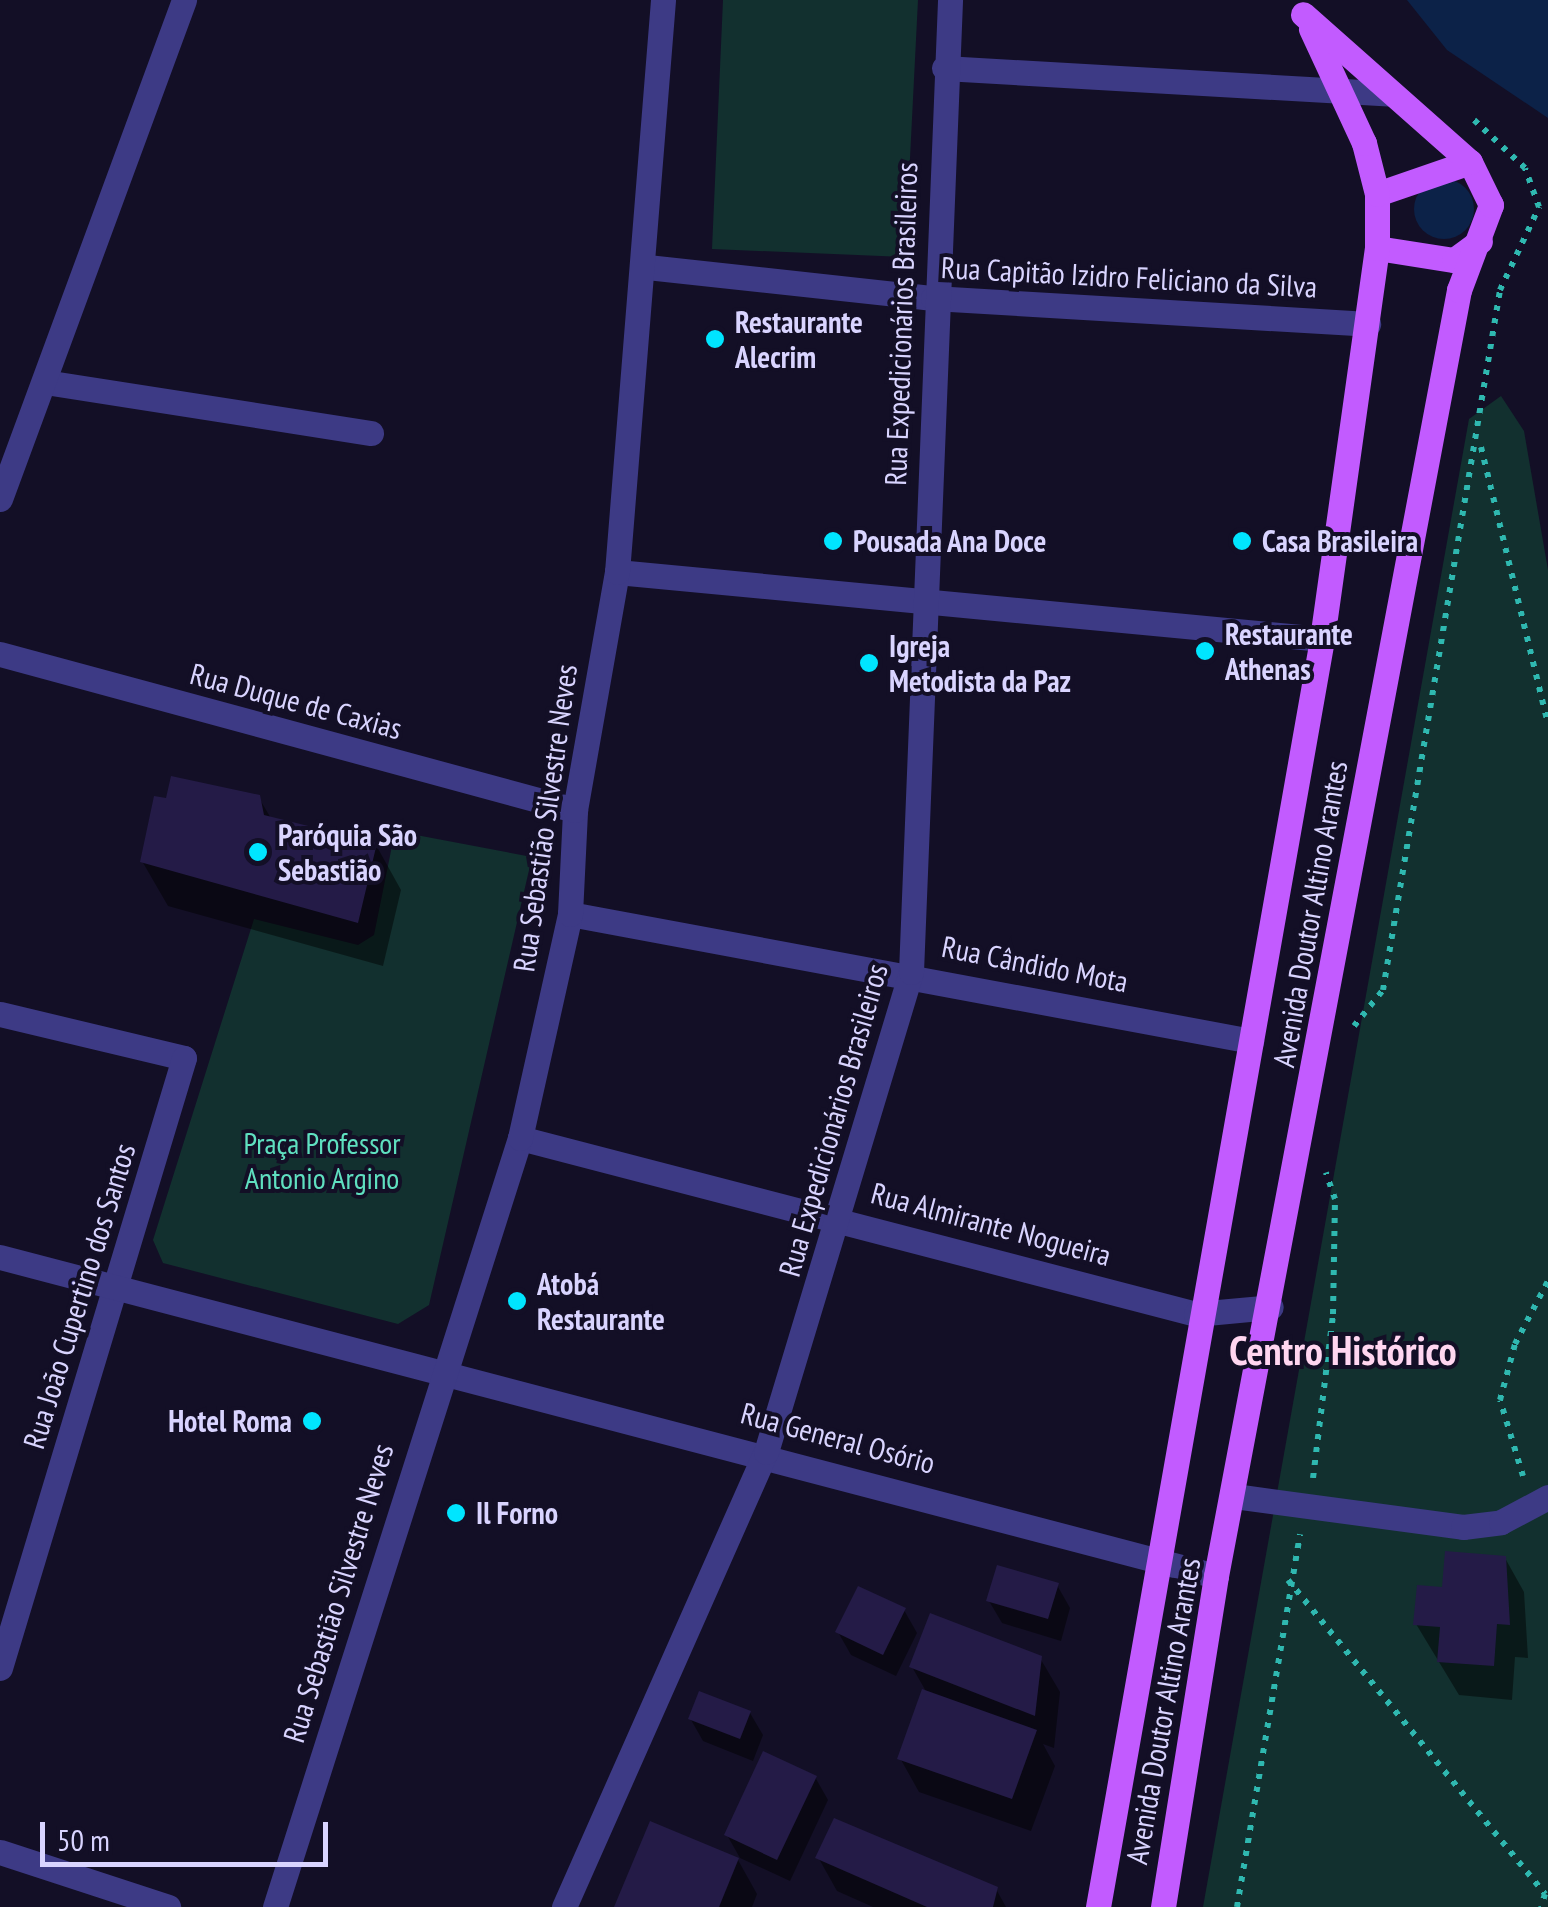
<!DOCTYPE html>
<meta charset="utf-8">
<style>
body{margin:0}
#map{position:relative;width:1548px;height:1907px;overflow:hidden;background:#130f26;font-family:"PT Sans Narrow",sans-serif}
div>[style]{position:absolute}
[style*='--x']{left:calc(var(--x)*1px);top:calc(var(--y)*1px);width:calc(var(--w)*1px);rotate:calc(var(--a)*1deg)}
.green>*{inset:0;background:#12302f}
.water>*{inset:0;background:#0c2248}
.round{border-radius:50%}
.shadow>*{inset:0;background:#0007}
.building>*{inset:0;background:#241b47}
.path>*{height:6px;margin-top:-3px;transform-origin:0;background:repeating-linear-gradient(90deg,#2fb8b0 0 5px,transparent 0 13px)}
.minor>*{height:25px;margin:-12.5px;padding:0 12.5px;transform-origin:12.5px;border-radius:12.5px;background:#3d3a85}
.major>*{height:25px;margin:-12.5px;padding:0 12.5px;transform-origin:12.5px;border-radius:12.5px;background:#c25bff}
.dots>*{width:28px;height:28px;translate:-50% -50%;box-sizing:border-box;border:5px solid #130f26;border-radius:50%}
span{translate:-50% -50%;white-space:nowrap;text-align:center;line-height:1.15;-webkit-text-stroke:8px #130f26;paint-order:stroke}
.street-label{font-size:30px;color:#d9d4ff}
.poi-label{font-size:30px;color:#d9d4ff;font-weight:700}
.left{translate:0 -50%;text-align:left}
.right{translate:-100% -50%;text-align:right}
.park-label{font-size:30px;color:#5fe0c0}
.district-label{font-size:40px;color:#ffd6f0;font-weight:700}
.scale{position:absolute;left:40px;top:1822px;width:288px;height:45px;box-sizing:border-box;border:5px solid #d9d4ff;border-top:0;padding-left:12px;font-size:30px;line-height:35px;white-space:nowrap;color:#d9d4ff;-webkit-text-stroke:8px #130f26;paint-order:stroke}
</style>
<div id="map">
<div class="green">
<i style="clip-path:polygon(723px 0,918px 0,905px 257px,712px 249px)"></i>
<i style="clip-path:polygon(1501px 396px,1524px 431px,1548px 570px,1548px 1907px,1203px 1907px,1469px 419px)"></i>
<i style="clip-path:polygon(395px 831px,532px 857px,429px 1305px,398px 1324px,163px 1263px,153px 1240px,254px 919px,358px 945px,374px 935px)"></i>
</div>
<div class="water">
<i style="clip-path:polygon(1407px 0,1548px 0,1548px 118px,1447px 50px)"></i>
<i class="round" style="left:1414px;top:179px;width:60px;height:60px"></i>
</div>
<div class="shadow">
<i style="clip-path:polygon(259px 798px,272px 820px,376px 845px,401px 890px,383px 966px,168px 906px,142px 861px)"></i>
<i style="clip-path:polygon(1505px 1558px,1524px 1592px,1528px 1658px,1515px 1657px,1512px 1700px,1459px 1695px,1416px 1624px,1444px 1590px)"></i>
<i style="clip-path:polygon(1057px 1585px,1070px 1608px,1061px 1641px,1002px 1623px,989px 1601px)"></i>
<i style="clip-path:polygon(904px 1610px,917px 1633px,896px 1676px,851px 1655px,838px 1632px)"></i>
<i style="clip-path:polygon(1040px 1658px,1060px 1692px,1054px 1748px,1043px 1744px,1055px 1766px,1031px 1831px,919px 1792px,900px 1758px,927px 1693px,912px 1667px)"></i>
<i style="clip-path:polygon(750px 1713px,763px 1735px,753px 1761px,703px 1741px,690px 1718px)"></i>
<i style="clip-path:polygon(815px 1777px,828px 1800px,790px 1881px,740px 1858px,727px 1835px)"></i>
<i style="clip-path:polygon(818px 1857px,996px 1889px,1006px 1907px,873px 1907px,837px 1891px)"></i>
<i style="clip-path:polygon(738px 1860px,757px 1894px,752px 1907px,617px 1907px)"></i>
</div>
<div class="building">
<i style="clip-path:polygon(171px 776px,260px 795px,264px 815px,377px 843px,358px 923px,140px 862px,154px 796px,166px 798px)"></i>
<i style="clip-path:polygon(1445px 1551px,1506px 1556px,1510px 1625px,1497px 1624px,1494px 1666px,1437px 1662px,1440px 1627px,1413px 1625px,1417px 1585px,1442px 1587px)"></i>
<i style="clip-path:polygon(997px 1565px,1059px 1583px,1048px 1619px,986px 1601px)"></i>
<i style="clip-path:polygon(858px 1586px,906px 1608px,883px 1655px,835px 1632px)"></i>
<i style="clip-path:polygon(930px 1613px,1042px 1656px,1035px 1716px,909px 1667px)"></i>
<i style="clip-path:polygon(922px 1689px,1037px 1730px,1012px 1799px,897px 1759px)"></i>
<i style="clip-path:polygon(699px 1691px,751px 1711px,740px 1739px,688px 1719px)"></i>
<i style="clip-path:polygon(763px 1751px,817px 1776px,777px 1860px,724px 1835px)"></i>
<i style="clip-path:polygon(834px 1818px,998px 1887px,993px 1907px,927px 1907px,815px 1858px)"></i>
<i style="clip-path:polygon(650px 1821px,739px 1858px,719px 1907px,614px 1907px)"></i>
</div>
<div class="path">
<i style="--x:1481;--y:447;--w:284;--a:76.4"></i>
<i style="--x:1354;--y:1026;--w:46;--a:-51.1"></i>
<i style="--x:1383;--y:990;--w:710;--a:-80.51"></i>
<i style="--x:1500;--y:290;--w:92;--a:-64.8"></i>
<i style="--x:1539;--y:207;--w:41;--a:-109.7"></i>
<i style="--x:1525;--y:168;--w:70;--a:-136.7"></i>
<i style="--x:1523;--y:1476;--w:79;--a:-106.8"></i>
<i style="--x:1500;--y:1400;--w:58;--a:-75"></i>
<i style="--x:1515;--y:1344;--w:71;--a:-62.4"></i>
<i style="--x:1313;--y:1478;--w:165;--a:-83"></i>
<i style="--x:1333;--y:1314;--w:115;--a:-89"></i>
<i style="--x:1335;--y:1199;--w:28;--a:-109"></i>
<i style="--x:1288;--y:1580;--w:406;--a:50.7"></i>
<i style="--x:1545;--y:1894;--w:14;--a:107"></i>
<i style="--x:1237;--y:1907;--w:378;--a:-80.4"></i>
</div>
<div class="minor">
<i style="--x:944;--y:68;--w:449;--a:3.3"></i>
<i style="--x:647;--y:267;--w:288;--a:6.2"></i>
<i style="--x:933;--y:298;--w:436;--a:3.4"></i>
<i style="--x:45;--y:382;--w:330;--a:8.9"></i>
<i style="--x:0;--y:499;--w:532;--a:-69.76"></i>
<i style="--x:617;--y:572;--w:708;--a:5.43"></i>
<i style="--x:0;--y:654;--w:596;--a:15.18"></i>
<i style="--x:570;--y:914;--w:693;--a:10.56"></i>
<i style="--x:0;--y:1014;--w:189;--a:13.4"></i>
<i style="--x:184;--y:1058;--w:637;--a:106.79"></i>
<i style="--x:520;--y:1138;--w:699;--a:14.59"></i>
<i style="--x:1196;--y:1314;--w:75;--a:-5.3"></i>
<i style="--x:0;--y:1257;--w:1257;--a:14.7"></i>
<i style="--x:1234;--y:1496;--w:231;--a:7.7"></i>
<i style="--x:1463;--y:1527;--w:38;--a:-7"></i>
<i style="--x:1501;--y:1522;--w:53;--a:-28"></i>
<i style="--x:0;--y:1852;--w:177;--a:18.1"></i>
<i style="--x:275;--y:1907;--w:807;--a:-72.33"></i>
<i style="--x:520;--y:1138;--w:230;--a:-77.4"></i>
<i style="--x:570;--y:914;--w:104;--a:-87.2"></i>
<i style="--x:575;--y:810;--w:242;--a:-80"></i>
<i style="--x:617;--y:572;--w:574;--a:-85.4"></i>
<i style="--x:564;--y:1907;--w:498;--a:-66.1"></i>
<i style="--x:766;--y:1452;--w:501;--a:-73.19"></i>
<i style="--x:911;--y:972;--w:973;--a:-87.7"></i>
</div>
<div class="major">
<i style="--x:1377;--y:194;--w:98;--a:-19"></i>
<i style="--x:1377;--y:248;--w:78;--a:8.9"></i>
<i style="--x:1454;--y:260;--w:32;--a:-36"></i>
<i style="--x:1098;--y:1907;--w:1288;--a:-79.98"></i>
<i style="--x:1322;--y:639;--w:395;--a:-82"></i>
<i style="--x:1377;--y:248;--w:54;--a:-90"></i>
<i style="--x:1377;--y:194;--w:53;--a:-104.3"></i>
<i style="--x:1364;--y:143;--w:126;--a:-114.9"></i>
<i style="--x:1163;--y:1907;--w:335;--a:-80.9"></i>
<i style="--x:1216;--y:1576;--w:1309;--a:-79.3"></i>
<i style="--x:1459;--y:290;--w:91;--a:-69.4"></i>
<i style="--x:1491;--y:205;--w:48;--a:-116"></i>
<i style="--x:1470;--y:162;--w:223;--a:-138.5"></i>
</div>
<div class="dots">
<i style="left:715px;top:339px;background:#00e5ff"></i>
<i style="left:833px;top:541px;background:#00e5ff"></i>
<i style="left:1242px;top:541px;background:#00e5ff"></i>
<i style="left:1205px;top:651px;background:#00e5ff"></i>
<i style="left:869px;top:663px;background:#00e5ff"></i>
<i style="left:258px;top:852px;background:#00e5ff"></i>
<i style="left:517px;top:1301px;background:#00e5ff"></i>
<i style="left:312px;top:1421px;background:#00e5ff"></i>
<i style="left:456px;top:1513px;background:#00e5ff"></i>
</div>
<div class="street-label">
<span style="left:1129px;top:277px;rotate:3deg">Rua Capitão Izidro Feliciano da Silva</span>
<span style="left:901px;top:324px;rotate:-88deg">Rua Expedicionários Brasileiros</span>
<span style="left:296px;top:701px;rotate:15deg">Rua Duque de Caxias</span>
<span style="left:545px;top:818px;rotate:-82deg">Rua Sebastião Silvestre Neves</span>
<span style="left:1310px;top:914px;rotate:-80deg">Avenida Doutor Altino Arantes</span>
<span style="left:1035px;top:964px;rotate:11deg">Rua Cândido Mota</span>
<span style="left:833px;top:1120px;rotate:-74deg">Rua Expedicionários Brasileiros</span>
<span style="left:991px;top:1224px;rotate:15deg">Rua Almirante Nogueira</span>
<span style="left:79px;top:1296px;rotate:-73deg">Rua João Cupertino dos Santos</span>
<span style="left:838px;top:1438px;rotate:15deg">Rua General Osório</span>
<span style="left:338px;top:1593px;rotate:-73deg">Rua Sebastião Silvestre Neves</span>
<span style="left:1163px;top:1711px;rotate:-80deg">Avenida Doutor Altino Arantes</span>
</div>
<div class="poi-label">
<span class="left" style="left:735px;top:339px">Restaurante<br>Alecrim</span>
<span class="left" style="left:853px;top:541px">Pousada Ana Doce</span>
<span class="left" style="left:1262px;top:541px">Casa Brasileira</span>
<span class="left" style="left:1225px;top:651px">Restaurante<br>Athenas</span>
<span class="left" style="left:889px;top:663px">Igreja<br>Metodista da Paz</span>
<span class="left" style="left:278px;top:852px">Paróquia São<br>Sebastião</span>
<span class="left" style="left:537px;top:1301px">Atobá<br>Restaurante</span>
<span class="right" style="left:292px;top:1421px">Hotel Roma</span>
<span class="left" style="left:476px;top:1513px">Il Forno</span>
</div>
<div class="park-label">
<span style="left:322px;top:1160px">Praça Professor<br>Antonio Argino</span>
</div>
<div class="district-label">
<span style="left:1343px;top:1350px">Centro Histórico</span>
</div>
<div class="scale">50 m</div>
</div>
